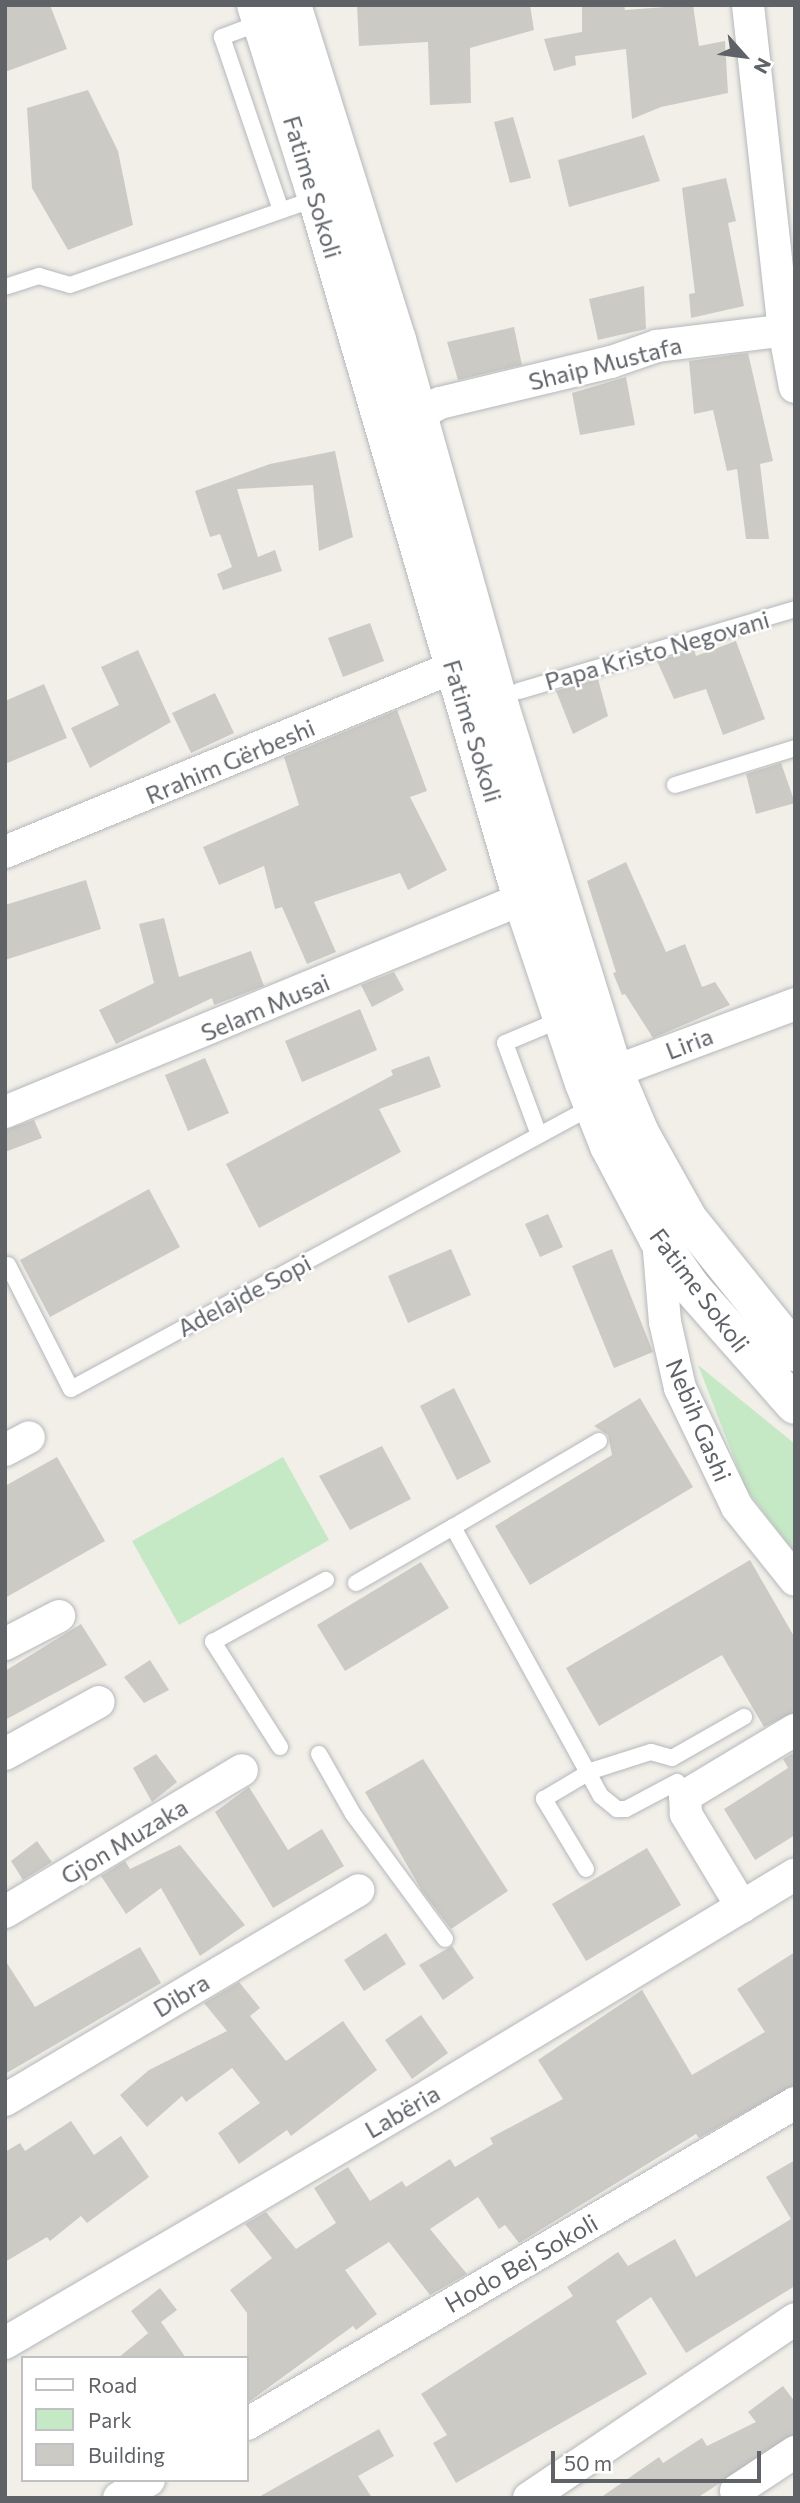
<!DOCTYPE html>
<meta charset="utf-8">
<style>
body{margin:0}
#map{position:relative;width:800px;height:2503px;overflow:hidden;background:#f1efe8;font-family:Commissioner,sans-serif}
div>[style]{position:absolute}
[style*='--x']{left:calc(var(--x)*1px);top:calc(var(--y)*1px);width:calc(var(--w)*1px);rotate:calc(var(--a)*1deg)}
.green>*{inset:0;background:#c5e8c5}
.building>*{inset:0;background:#cccac5}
.roads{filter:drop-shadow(0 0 2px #b5b8bc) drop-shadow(0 0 2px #b5b8bc)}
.lane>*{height:16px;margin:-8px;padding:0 8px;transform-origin:8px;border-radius:8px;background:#fff}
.street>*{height:32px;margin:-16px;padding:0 16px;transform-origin:16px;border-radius:16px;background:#fff}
.secondary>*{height:38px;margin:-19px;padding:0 19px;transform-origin:19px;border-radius:19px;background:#fff}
span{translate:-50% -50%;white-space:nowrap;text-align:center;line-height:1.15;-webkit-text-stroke:5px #fff;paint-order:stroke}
.street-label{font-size:24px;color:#5f6368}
.frame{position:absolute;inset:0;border:7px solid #5f6368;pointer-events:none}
.legend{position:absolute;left:21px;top:2356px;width:228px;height:126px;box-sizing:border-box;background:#fff;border:2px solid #bfc1c3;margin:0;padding:9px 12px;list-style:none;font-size:21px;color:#5f6368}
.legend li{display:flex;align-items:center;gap:14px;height:35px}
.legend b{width:35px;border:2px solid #bfc1c3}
.north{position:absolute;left:709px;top:21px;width:70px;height:70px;-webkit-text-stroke:5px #fff;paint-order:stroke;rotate:118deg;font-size:19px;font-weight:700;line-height:28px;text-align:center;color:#5f6368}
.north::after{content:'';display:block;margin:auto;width:24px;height:32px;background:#5f6368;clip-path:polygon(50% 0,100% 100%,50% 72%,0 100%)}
.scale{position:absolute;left:551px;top:2451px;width:210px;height:32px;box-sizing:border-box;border:4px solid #5f6368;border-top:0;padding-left:9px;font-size:21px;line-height:24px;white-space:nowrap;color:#5f6368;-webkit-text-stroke:5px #fff;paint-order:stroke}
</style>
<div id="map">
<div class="green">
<i style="clip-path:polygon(698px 1365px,795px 1444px,795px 1553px,746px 1489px)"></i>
<i style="clip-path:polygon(283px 1457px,329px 1540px,179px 1625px,132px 1541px)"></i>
</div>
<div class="building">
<i style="clip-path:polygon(5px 5px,50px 5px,67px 49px,5px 72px)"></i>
<i style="clip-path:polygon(357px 5px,530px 5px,534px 30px,470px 48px,471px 103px,430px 105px,428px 42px,359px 46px)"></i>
<i style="clip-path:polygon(582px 5px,624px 5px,625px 10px,693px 5px,699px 46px,725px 41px,728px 93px,661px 107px,632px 119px,626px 49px,575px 56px,576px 65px,554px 71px,544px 39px,582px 32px)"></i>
<i style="clip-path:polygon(88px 90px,118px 151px,133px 225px,68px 250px,32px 188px,27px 108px)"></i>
<i style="clip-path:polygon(513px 117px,531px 178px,510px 183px,494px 122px)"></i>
<i style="clip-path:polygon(644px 135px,660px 181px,569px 207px,558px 160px)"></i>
<i style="clip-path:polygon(726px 178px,736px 221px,728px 223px,744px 306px,691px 318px,689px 294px,695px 293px,682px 188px)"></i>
<i style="clip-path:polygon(644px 286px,646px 329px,598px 340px,589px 299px)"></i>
<i style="clip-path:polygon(514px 327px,522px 365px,458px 380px,447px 342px)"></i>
<i style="clip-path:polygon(748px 353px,773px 461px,760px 464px,769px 539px,746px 539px,737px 469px,727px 471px,713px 410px,694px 414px,689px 361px)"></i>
<i style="clip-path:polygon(626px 377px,635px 425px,580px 435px,572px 393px)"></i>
<i style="clip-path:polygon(335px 451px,353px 537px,319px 551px,313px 485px,237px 489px,258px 557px,275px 550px,282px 571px,223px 590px,217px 574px,232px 567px,220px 534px,210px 537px,195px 491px,270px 464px)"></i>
<i style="clip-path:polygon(370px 623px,384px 661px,343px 677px,328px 638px)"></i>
<i style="clip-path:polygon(736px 641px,765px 719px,723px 735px,706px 689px,674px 699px,657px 661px,694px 650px,696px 656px)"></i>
<i style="clip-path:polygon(138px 650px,171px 722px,90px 768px,71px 728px,119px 705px,101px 667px)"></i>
<i style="clip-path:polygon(598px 679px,608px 716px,573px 734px,556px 691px)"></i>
<i style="clip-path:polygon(44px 684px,67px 738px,5px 764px,5px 701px)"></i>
<i style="clip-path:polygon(215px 693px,234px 733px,191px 753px,172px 713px)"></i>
<i style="clip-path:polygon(397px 710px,427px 791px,410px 797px,447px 870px,408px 890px,400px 873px,314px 902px,336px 952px,307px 964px,282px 907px,275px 909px,264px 866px,219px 885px,203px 847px,299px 805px,284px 757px)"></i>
<i style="clip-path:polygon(781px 763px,795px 803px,756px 814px,746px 774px)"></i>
<i style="clip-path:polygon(626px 862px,666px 952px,685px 944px,702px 987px,715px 982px,730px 1005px,653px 1038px,625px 994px,622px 995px,613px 973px,616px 972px,587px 881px)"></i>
<i style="clip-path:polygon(86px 880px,101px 929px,5px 960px,5px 905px)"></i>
<i style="clip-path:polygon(164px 918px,179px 977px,251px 951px,264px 986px,214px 1005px,212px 998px,116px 1044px,99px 1010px,154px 983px,139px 924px)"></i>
<i style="clip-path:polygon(394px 972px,404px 990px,372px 1007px,361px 985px)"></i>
<i style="clip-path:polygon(360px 1009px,377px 1050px,302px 1082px,285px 1041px)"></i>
<i style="clip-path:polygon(429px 1056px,441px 1087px,379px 1109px,401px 1152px,259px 1228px,226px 1164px,393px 1075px,391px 1070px)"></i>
<i style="clip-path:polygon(205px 1058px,229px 1113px,188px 1131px,165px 1075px)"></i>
<i style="clip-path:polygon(34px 1120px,42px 1138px,5px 1152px,5px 1130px)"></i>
<i style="clip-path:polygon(149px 1189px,180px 1247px,50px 1317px,20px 1260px)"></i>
<i style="clip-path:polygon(548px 1214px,563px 1247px,540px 1257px,525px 1224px)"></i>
<i style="clip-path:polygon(451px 1249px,471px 1295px,408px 1323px,388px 1276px)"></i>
<i style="clip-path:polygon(612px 1249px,653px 1352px,614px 1368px,572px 1266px)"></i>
<i style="clip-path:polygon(454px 1388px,491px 1462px,457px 1480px,420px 1406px)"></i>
<i style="clip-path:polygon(640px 1398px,693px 1487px,530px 1585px,495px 1526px,612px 1455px,608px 1435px,594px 1426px)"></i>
<i style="clip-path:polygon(382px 1446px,411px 1499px,350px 1530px,319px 1476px)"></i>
<i style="clip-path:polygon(57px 1457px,105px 1541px,5px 1598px,5px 1486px)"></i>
<i style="clip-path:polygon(750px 1560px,795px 1638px,795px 1712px,764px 1727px,722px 1655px,599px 1726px,566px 1668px)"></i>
<i style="clip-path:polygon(421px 1562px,449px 1608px,345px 1671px,317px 1625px)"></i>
<i style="clip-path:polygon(81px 1624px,107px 1665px,5px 1720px,5px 1671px)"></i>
<i style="clip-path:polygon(150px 1660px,169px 1690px,144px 1703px,124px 1677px)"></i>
<i style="clip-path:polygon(795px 1752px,795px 1835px,755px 1860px,724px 1809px,788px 1768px,783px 1759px)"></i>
<i style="clip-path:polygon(156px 1754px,177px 1782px,152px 1802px,133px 1768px)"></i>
<i style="clip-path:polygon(423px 1759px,508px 1891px,451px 1929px,422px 1891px,365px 1792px)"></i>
<i style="clip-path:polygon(249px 1787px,288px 1850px,322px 1829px,344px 1866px,273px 1908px,215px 1812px)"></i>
<i style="clip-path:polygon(37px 1841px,52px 1862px,23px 1880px,11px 1861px)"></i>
<i style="clip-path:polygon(180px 1845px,245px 1925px,200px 1956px,161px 1888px,126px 1914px,101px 1876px,125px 1861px,130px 1869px)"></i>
<i style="clip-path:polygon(647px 1848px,681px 1905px,586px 1961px,552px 1904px)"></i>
<i style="clip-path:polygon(386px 1933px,406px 1964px,364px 1991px,344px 1960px)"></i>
<i style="clip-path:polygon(452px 1946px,474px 1978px,443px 2000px,419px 1965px)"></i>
<i style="clip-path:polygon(140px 1947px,161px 1983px,5px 2074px,5px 1960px,35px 2007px)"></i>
<i style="clip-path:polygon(795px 1952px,795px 2085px,699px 2138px,696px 2134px,519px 2243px,505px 2225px,499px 2229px,478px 2197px,430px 2229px,467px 2274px,430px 2295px,389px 2242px,345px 2270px,377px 2314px,356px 2330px,353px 2326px,247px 2403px,247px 2313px,230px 2290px,272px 2258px,245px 2224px,266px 2212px,296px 2249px,336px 2223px,314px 2188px,348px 2167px,370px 2201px,402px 2181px,406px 2187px,450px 2159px,455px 2167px,493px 2144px,490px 2138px,563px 2099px,538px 2060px,642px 1990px,692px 2075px,765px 2032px,737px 1989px)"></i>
<i style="clip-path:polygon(239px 1982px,260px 2008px,250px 2016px,286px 2061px,343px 2021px,377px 2070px,291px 2136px,287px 2130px,239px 2164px,218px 2133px,260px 2103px,232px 2068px,186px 2102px,182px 2096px,147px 2127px,120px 2095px,149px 2070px,227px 2031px,204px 2003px)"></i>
<i style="clip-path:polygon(421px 2015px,448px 2053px,412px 2079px,385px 2040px)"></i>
<i style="clip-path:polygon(71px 2121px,94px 2155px,121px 2136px,149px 2177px,87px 2223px,81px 2216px,50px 2241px,47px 2237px,5px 2262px,5px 2152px,20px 2143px,25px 2151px)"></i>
<i style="clip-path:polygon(795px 2160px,795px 2286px,686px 2353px,651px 2297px,616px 2321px,647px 2374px,456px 2483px,433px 2443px,447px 2435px,421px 2394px,573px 2296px,567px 2287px,618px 2252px,628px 2266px,675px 2239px,696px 2277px,791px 2219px,766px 2177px)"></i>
<i style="clip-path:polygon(160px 2288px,177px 2310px,161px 2322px,186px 2358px,118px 2358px,152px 2330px,148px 2333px,131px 2311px)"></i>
<i style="clip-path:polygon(783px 2386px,795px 2402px,795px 2434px,697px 2498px,600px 2498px,659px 2457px,663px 2463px,702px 2438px,707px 2446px,756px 2422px,748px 2412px)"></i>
<i style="clip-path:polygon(379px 2429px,394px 2456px,358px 2476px,372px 2498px,257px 2498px)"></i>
</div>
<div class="roads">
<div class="lane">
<i style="--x:262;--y:22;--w:43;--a:159.4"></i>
<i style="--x:222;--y:37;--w:183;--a:71.2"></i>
<i style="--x:5;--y:287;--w:36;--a:-18"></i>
<i style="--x:39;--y:276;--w:32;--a:16"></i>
<i style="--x:70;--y:285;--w:262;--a:-19.4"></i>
<i style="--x:519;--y:691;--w:288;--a:-16.5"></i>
<i style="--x:675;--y:785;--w:126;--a:-17.1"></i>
<i style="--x:539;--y:1135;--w:98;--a:-110.3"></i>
<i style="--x:505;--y:1043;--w:62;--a:-22.8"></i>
<i style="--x:8;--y:1265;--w:139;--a:63.1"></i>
<i style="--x:71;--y:1389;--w:594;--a:-28.46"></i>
<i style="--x:599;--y:1441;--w:169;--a:149.5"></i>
<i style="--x:453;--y:1527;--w:307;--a:61.2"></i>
<i style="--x:601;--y:1796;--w:21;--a:39"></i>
<i style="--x:617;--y:1809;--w:9;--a:0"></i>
<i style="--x:626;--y:1809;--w:58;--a:-27.9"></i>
<i style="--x:356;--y:1583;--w:112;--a:-30"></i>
<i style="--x:280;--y:1747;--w:125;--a:-122.5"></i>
<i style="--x:213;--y:1642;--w:129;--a:-28.8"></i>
<i style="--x:319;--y:1754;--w:69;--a:60.5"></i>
<i style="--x:353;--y:1814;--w:155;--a:53.6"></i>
<i style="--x:586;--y:1869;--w:82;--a:-121"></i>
<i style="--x:544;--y:1799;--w:55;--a:-30.8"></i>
<i style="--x:591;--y:1771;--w:63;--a:-17.6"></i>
<i style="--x:651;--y:1752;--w:22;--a:16"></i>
<i style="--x:672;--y:1758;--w:83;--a:-29.7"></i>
</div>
<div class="street">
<i style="--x:748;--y:5;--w:327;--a:83.7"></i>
<i style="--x:784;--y:330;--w:58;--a:79.1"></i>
<i style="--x:419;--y:415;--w:24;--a:-30"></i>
<i style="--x:440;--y:403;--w:176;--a:-13.5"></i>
<i style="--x:611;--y:362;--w:49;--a:-19.2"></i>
<i style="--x:657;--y:346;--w:139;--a:-7"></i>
<i style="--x:5;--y:852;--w:486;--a:-22.4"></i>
<i style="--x:592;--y:1080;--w:217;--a:-20.5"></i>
<i style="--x:5;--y:1112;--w:559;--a:-22.39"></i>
<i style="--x:658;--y:1239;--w:83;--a:85.2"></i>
<i style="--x:665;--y:1322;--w:68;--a:77.2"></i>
<i style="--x:680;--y:1388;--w:132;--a:64.4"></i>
<i style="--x:737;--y:1507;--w:93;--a:51.5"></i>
<i style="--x:5;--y:1450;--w:27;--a:-28"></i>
<i style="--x:5;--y:1644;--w:61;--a:-27.4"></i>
<i style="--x:5;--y:1754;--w:107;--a:-29"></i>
<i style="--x:742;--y:1907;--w:109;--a:-121.1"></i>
<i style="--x:686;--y:1814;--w:18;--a:-93"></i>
<i style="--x:685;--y:1796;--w:128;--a:-31"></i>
<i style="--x:5;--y:1912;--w:276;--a:-30.9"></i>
<i style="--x:5;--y:2100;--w:411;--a:-30.7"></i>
<i style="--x:5;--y:2343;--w:493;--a:-30.3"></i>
<i style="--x:431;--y:2094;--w:425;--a:-31.1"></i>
<i style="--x:247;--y:2424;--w:635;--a:-30.36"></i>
<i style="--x:736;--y:2491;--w:71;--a:-33.5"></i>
<i style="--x:119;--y:2498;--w:35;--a:-31"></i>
<i style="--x:529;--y:2498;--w:321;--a:-33.9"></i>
</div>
<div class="secondary">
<i style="--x:256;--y:5;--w:202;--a:72.5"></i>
<i style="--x:317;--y:198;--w:730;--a:73.7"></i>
<i style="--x:522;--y:899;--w:194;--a:71.4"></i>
<i style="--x:584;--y:1083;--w:68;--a:68.4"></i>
<i style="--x:609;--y:1146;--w:105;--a:62.2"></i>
<i style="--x:658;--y:1239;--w:58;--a:55.5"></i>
<i style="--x:691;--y:1287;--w:157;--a:48.6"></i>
<i style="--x:292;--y:5;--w:351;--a:72.6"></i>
<i style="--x:397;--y:340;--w:377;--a:74.3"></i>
<i style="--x:499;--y:703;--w:387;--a:72.7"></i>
<i style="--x:614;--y:1072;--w:66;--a:66.9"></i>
<i style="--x:640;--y:1133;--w:98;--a:60.8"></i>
<i style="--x:688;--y:1219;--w:171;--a:51.2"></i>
</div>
</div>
<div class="street-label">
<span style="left:313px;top:187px;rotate:73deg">Fatime Sokoli</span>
<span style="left:605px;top:363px;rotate:-14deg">Shaip Mustafa</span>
<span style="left:657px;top:650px;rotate:-16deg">Papa Kristo Negovani</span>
<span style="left:473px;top:731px;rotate:73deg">Fatime Sokoli</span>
<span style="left:230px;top:761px;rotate:-23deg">Rrahim Gërbeshi</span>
<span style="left:265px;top:1007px;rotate:-23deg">Selam Musai</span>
<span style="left:689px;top:1043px;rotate:-21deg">Liria</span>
<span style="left:700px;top:1290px;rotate:53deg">Fatime Sokoli</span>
<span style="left:244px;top:1295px;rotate:-28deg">Adelajde Sopi</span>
<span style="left:699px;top:1420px;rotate:67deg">Nebih Gashi</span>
<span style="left:124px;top:1841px;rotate:-31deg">Gjon Muzaka</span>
<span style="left:181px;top:1995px;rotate:-31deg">Dibra</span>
<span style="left:402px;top:2111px;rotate:-30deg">Labëria</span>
<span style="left:521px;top:2263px;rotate:-30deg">Hodo Bej Sokoli</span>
</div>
<div class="frame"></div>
<ul class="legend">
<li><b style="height:9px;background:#fff"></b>Road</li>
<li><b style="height:19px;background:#c5e8c5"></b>Park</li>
<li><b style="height:19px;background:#cccac5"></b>Building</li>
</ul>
<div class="north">N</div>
<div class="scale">50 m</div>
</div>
